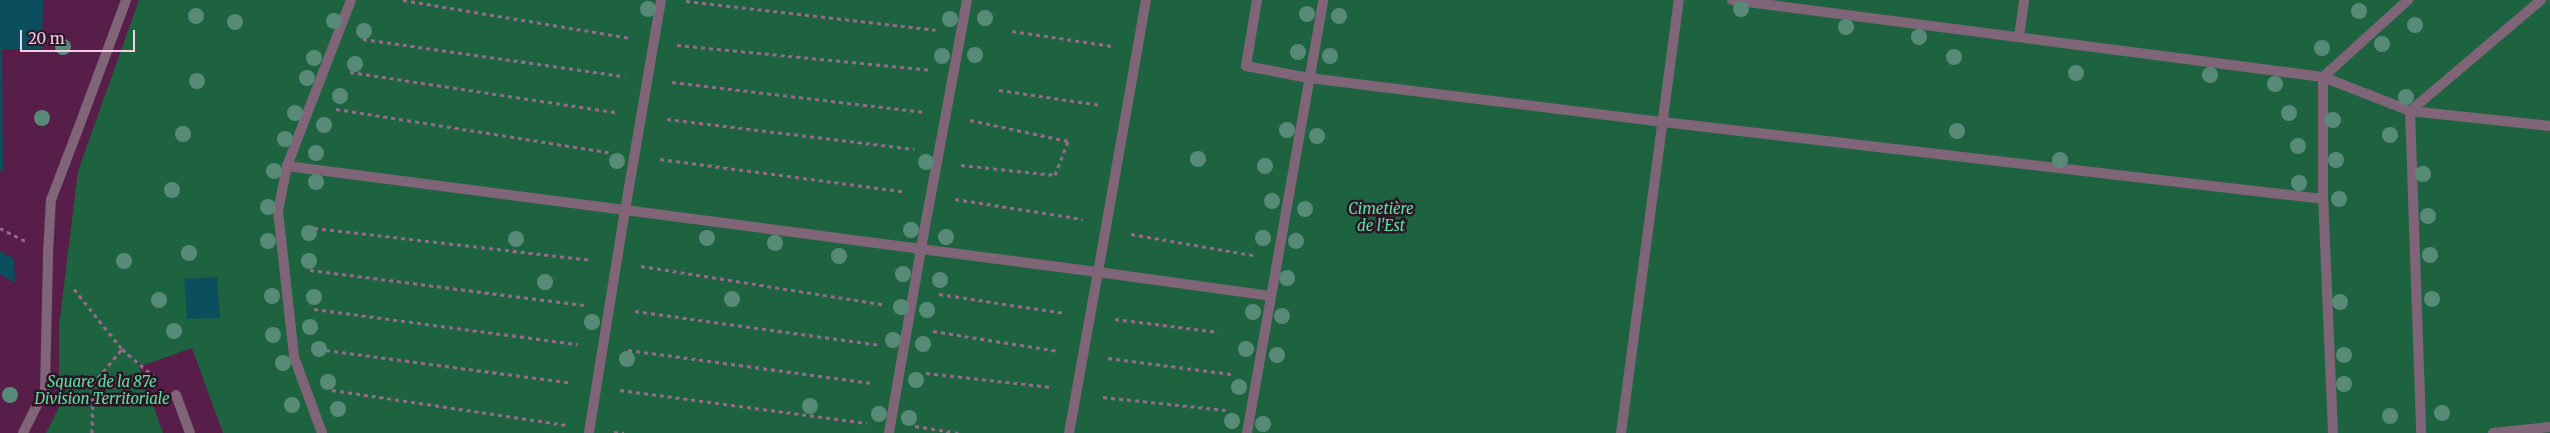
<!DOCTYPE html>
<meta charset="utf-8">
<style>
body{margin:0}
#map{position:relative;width:2550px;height:433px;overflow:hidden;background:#561e49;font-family:Merriweather,serif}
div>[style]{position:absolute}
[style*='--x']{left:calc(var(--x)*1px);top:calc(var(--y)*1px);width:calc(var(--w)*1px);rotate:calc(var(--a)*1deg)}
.green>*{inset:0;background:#1d6340}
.building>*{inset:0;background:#0b4f5e}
.path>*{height:3px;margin-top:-1.5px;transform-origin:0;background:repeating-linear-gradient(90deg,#98698c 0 4px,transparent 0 8px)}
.service>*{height:10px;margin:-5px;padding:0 5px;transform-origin:5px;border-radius:5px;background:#806478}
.minor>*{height:10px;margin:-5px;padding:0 5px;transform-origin:5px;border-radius:5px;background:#806478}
.trees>*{width:16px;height:16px;margin:-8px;border-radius:50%;background:#588b77}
span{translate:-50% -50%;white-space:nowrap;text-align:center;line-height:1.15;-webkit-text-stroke:5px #2d1427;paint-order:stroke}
.park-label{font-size:15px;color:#5ae49d;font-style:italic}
.scale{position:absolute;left:20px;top:30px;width:115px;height:22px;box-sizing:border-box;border:2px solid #f2cfe7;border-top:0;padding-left:6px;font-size:15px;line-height:18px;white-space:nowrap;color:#f2cfe7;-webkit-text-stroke:4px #2d1427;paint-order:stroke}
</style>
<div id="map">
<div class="green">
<i style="clip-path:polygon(139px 0,2550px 0,2550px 433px,223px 433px,192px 348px,141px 366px,137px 360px,163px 433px,46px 433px,59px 407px,59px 326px,78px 171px)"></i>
</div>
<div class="building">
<i style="clip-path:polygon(0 0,43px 0,42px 49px,2px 49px,3px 171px,0 171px)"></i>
<i style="clip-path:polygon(0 251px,14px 259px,15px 283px,0 274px)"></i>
<i style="clip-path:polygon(217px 277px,220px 318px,187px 319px,184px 279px)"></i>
</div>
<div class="path">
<i style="--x:403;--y:0;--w:229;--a:9.5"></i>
<i style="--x:686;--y:1;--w:251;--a:6.6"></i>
<i style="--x:1012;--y:31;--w:101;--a:8.5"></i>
<i style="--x:363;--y:39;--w:264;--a:8.1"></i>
<i style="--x:677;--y:45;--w:254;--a:5.6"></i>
<i style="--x:350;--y:72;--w:269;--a:8.6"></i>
<i style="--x:672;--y:82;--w:252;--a:6.8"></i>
<i style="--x:999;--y:90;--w:103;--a:8.4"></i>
<i style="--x:336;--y:109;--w:276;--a:9"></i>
<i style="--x:667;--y:119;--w:249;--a:6.9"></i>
<i style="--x:660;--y:159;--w:248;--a:7.6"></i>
<i style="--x:961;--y:165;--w:95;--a:6.1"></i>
<i style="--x:1055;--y:175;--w:36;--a:-69"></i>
<i style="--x:1068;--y:141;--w:100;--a:-167.9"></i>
<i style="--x:955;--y:199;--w:129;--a:8.9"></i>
<i style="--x:306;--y:227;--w:288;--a:6.6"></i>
<i style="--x:0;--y:228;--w:28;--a:27"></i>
<i style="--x:1131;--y:234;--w:124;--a:9.8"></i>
<i style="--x:641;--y:266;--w:248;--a:9"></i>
<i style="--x:310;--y:270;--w:276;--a:7.3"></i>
<i style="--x:74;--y:289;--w:77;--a:51.3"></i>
<i style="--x:939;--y:294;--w:126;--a:8.6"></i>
<i style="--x:314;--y:309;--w:266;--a:7.6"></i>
<i style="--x:635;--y:311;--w:246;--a:7.9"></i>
<i style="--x:1115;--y:319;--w:104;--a:7.2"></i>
<i style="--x:933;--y:331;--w:127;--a:9.1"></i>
<i style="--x:318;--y:349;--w:256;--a:7.6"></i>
<i style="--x:628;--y:350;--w:246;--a:7.7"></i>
<i style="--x:1108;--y:358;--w:124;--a:7.4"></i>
<i style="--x:926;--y:373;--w:126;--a:6.4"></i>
<i style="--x:332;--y:390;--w:237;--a:8.5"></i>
<i style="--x:620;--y:390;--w:249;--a:7.6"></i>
<i style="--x:1103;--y:397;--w:123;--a:6.1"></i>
<i style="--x:915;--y:426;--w:44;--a:9.2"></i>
<i style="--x:614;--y:432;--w:10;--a:6"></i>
<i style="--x:92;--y:433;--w:49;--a:-88.8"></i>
<i style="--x:93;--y:384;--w:45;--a:-50.4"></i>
<i style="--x:122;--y:349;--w:48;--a:40.7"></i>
</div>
<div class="service">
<i style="--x:351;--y:0;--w:178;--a:111.1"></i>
<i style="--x:287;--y:166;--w:341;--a:7.4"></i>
<i style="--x:625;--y:210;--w:226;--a:99.2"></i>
<i style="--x:661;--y:0;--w:213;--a:99.7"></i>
<i style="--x:625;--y:210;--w:299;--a:7.5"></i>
<i style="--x:921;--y:249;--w:187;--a:99.9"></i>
<i style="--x:967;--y:0;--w:253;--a:100.5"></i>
<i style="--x:921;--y:249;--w:178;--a:7.4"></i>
<i style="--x:1098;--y:272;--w:164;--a:100.2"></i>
<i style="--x:1146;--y:0;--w:276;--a:100"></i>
<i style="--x:1098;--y:272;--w:174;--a:7.9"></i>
<i style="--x:1257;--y:0;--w:67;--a:99.5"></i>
<i style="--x:1246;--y:66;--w:64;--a:10.8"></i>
<i style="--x:1309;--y:78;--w:357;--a:7.1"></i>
<i style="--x:1663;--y:122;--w:664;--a:6.65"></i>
<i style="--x:1732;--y:0;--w:596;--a:7.42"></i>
<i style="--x:2323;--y:77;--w:93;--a:21.3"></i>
<i style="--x:2410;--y:111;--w:322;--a:88"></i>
<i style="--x:2541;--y:0;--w:172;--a:139.7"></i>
<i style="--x:2410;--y:111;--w:141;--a:6.1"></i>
<i style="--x:2019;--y:37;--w:37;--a:-82"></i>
<i style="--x:77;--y:132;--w:141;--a:-69.6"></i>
<i style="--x:287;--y:166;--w:46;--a:101.3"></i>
<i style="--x:278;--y:211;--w:147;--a:83.7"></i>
<i style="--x:294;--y:357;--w:81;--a:69.8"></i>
<i style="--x:176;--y:395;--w:40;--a:69.8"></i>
<i style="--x:23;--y:433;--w:49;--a:-63.4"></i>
<i style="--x:45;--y:389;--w:136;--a:-88.7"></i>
<i style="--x:1247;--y:433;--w:440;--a:-80"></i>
<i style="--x:1621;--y:433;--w:437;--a:-82.4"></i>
<i style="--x:2333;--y:433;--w:234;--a:-92.4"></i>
<i style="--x:2323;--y:199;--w:122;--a:-90"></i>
<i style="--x:2323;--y:77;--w:115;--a:-42.2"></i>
<i style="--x:2493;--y:433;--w:57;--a:-6"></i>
</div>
<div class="minor">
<i style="--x:48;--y:253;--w:53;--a:-86.8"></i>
<i style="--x:51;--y:200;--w:73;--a:-69.1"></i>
</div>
<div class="trees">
<i style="left:648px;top:9px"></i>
<i style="left:1741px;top:9px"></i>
<i style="left:2359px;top:11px"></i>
<i style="left:1307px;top:14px"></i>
<i style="left:196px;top:16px"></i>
<i style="left:1339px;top:16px"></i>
<i style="left:985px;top:18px"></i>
<i style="left:950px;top:19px"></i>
<i style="left:334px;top:21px"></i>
<i style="left:235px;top:22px"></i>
<i style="left:2415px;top:25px"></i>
<i style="left:1846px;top:27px"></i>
<i style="left:364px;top:31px"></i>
<i style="left:1919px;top:37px"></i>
<i style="left:2382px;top:44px"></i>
<i style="left:63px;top:47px"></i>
<i style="left:2322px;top:48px"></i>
<i style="left:1298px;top:52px"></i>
<i style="left:975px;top:55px"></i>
<i style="left:942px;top:56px"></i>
<i style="left:1330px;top:56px"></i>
<i style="left:1954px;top:57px"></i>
<i style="left:314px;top:58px"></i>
<i style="left:355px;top:64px"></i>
<i style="left:2076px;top:73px"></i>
<i style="left:2210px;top:75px"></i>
<i style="left:307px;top:78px"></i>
<i style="left:197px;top:81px"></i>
<i style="left:2275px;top:84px"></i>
<i style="left:340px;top:96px"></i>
<i style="left:2406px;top:97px"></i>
<i style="left:295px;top:113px"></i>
<i style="left:2289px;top:113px"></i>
<i style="left:42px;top:118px"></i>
<i style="left:2333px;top:120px"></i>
<i style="left:324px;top:125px"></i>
<i style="left:1287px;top:130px"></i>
<i style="left:1957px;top:131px"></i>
<i style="left:183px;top:134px"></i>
<i style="left:2390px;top:135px"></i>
<i style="left:1317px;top:136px"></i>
<i style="left:285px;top:139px"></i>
<i style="left:2298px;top:146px"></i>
<i style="left:316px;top:153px"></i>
<i style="left:1198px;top:159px"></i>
<i style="left:2060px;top:160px"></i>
<i style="left:2336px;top:160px"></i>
<i style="left:617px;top:161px"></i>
<i style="left:926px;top:162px"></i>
<i style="left:1265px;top:166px"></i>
<i style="left:274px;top:171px"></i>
<i style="left:2423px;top:174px"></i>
<i style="left:316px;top:182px"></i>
<i style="left:2299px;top:183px"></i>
<i style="left:172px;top:190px"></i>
<i style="left:2339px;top:199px"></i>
<i style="left:1272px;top:201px"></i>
<i style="left:268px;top:207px"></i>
<i style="left:1305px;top:209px"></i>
<i style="left:2428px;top:216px"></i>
<i style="left:911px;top:230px"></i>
<i style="left:309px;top:233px"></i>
<i style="left:946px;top:237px"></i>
<i style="left:707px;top:238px"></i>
<i style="left:1263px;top:238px"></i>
<i style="left:516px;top:239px"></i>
<i style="left:268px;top:241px"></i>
<i style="left:1296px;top:241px"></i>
<i style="left:775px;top:243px"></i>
<i style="left:189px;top:253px"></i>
<i style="left:2430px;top:255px"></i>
<i style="left:839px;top:256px"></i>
<i style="left:124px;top:261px"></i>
<i style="left:309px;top:261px"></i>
<i style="left:903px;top:274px"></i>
<i style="left:1287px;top:278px"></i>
<i style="left:940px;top:280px"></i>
<i style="left:545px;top:282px"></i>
<i style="left:272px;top:296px"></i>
<i style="left:314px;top:297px"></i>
<i style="left:732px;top:299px"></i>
<i style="left:2432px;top:299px"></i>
<i style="left:159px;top:300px"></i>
<i style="left:2340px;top:302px"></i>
<i style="left:901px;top:307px"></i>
<i style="left:927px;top:310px"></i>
<i style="left:1253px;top:312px"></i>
<i style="left:1282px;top:316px"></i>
<i style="left:592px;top:322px"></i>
<i style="left:310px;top:327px"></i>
<i style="left:174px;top:331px"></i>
<i style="left:273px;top:335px"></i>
<i style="left:893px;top:340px"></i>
<i style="left:923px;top:344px"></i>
<i style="left:319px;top:349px"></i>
<i style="left:1246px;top:349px"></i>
<i style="left:1277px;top:355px"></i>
<i style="left:2344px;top:355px"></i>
<i style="left:627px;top:359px"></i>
<i style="left:283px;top:363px"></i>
<i style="left:916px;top:380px"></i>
<i style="left:328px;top:382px"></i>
<i style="left:2344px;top:384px"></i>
<i style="left:1239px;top:387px"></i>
<i style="left:10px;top:395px"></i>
<i style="left:292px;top:405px"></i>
<i style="left:810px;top:406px"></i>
<i style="left:338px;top:409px"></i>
<i style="left:2442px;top:413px"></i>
<i style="left:879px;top:414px"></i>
<i style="left:2390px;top:416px"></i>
<i style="left:909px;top:418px"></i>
<i style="left:1232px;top:421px"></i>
<i style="left:1263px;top:424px"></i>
</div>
<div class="park-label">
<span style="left:1381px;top:217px">Cimetière<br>de l'Est</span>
<span style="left:102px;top:390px">Square de la 87e<br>Division Territoriale</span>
</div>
<div class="scale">20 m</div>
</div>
